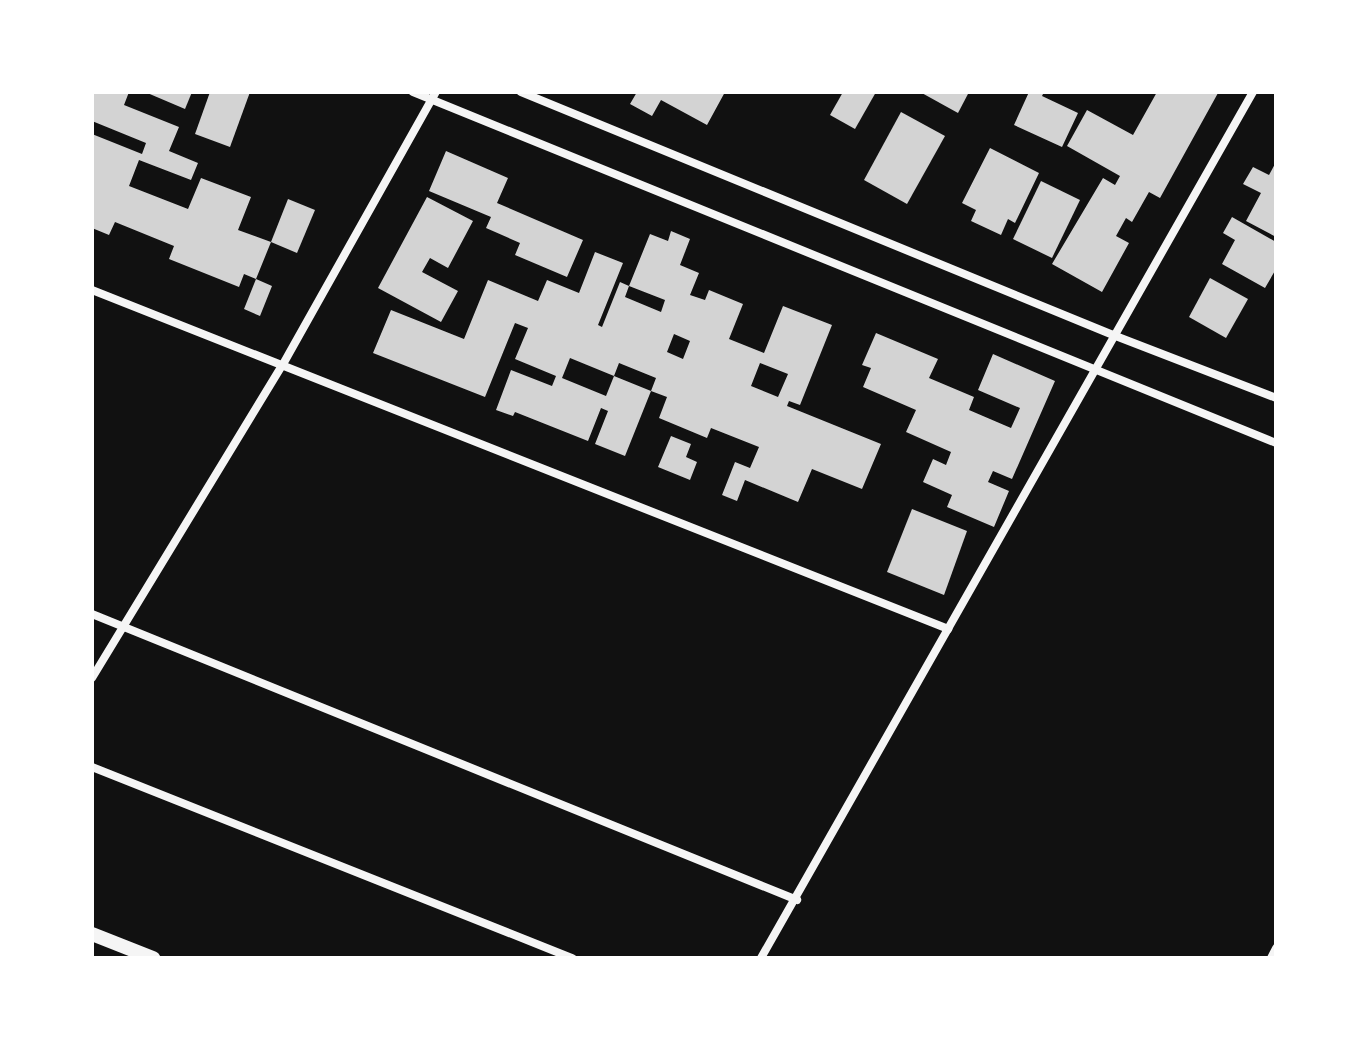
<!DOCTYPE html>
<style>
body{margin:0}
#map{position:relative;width:1368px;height:1050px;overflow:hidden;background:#111;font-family:Ubuntu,sans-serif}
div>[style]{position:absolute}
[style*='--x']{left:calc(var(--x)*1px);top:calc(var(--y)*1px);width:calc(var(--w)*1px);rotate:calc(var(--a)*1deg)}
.building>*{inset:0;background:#d3d3d3}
.minor>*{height:8px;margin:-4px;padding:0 4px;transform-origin:4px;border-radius:4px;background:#f5f5f5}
.tertiary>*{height:14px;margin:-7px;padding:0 7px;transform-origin:7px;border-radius:7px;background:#f5f5f5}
span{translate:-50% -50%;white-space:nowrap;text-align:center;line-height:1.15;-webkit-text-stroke:8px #fff;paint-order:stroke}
.frame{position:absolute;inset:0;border:94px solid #fff;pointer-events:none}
</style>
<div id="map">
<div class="building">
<i style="clip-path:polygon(92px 92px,129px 92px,124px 105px,179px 127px,169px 151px,198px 163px,191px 180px,139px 160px,129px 186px,188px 209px,201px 178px,251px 197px,238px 230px,271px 242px,256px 279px,272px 286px,260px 316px,244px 309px,256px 279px,244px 274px,239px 287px,169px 259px,174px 246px,115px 222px,109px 235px,92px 228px,92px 134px,142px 154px,146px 143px,92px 121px)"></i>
<i style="clip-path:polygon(145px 92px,192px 92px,185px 109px)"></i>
<i style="clip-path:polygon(210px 92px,250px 92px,230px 147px,195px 134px)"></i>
<i style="clip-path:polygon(637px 92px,725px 92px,707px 125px,661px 100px,652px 116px,630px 104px)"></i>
<i style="clip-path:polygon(843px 92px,876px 92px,855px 129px,830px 115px)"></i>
<i style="clip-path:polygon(920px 92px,969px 92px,958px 113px)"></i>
<i style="clip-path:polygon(1029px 92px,1044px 92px,1042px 96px,1078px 113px,1062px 147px,1014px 125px)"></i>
<i style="clip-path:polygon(1157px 92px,1218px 93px,1160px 198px,1149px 192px,1132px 222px,1126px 218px,1116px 236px,1129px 243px,1102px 292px,1052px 264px,1103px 178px,1115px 185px,1120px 176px,1067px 146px,1087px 110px,1133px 135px)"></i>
<i style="clip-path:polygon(901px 112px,945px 136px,907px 204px,864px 180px)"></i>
<i style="clip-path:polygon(990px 148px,1039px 173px,1015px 223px,1008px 219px,1001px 235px,971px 221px,976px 210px,962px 203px)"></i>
<i style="clip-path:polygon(446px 151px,508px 178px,497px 203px,583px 240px,567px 277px,515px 255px,520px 243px,486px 228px,491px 217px,429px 191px)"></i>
<i style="clip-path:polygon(1276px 162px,1276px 237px,1246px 221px,1261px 193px,1243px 184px,1253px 167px,1269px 175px)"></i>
<i style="clip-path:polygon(1041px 181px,1080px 200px,1052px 258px,1013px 239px)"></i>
<i style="clip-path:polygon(427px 197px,473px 221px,448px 268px,430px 258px,422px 272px,458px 291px,441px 322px,378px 288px)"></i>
<i style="clip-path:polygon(288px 199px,315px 210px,297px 253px,271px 242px)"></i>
<i style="clip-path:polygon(1232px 217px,1276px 242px,1276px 269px,1265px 288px,1222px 264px,1235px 240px,1223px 233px)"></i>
<i style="clip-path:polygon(evenodd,671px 231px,690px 239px,680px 265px,699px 273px,690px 295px,705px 300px,709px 290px,743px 304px,729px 339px,764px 353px,783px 306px,832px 325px,800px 405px,789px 401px,787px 406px,881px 444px,862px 489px,812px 469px,798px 502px,745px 480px,737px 501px,722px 495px,735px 462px,750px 468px,759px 447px,711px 428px,707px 438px,659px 418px,667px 397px,651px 391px,656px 378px,619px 363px,614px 376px,651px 391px,625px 456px,595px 444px,608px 411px,601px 408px,588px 441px,515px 412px,513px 416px,496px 410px,511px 370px,552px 386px,556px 376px,515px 359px,528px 328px,515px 323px,485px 397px,373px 353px,391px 310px,464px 339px,488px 280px,538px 301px,547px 280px,579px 293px,595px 252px,623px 263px,598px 325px,602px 327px,620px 282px,629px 286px,625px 297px,661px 312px,665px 300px,629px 286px,650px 234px,668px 241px,671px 231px,674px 334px,690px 341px,683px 359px,667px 352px,674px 334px,671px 231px,570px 358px,614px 376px,606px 396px,562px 378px,570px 358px,671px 231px,760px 363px,788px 374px,778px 397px,751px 386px,760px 363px)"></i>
<i style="clip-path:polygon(1210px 278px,1248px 299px,1226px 338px,1189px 317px)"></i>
<i style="clip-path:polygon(876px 333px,938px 359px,929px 378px,974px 397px,969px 410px,1011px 428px,1020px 408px,978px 390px,993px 354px,1055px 381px,1012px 479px,993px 471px,988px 482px,1009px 491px,994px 527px,947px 507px,952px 495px,923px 482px,933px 459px,946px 465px,951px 452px,906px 432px,916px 410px,863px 387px,871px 368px,862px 365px)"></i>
<i style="clip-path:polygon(671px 436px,691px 444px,686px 457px,697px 462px,690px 480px,658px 467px)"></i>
<i style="clip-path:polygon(912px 509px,967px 531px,944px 595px,887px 572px)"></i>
</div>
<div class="minor">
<i style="--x:413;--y:92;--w:932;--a:22.13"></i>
<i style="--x:521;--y:92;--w:640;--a:22.32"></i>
<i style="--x:1113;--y:335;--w:175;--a:21.1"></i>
<i style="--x:92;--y:290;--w:921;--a:21.6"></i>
<i style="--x:92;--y:614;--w:761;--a:22.08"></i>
<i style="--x:92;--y:678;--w:365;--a:-58.7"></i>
<i style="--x:282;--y:366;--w:314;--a:-60.7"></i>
<i style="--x:92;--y:767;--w:517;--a:21.7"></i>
<i style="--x:761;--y:958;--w:996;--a:-60.4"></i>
<i style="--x:1271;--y:958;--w:11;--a:-63"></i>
</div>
<div class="tertiary">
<i style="--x:92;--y:934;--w:66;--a:21.5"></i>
</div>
<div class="frame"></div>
</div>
